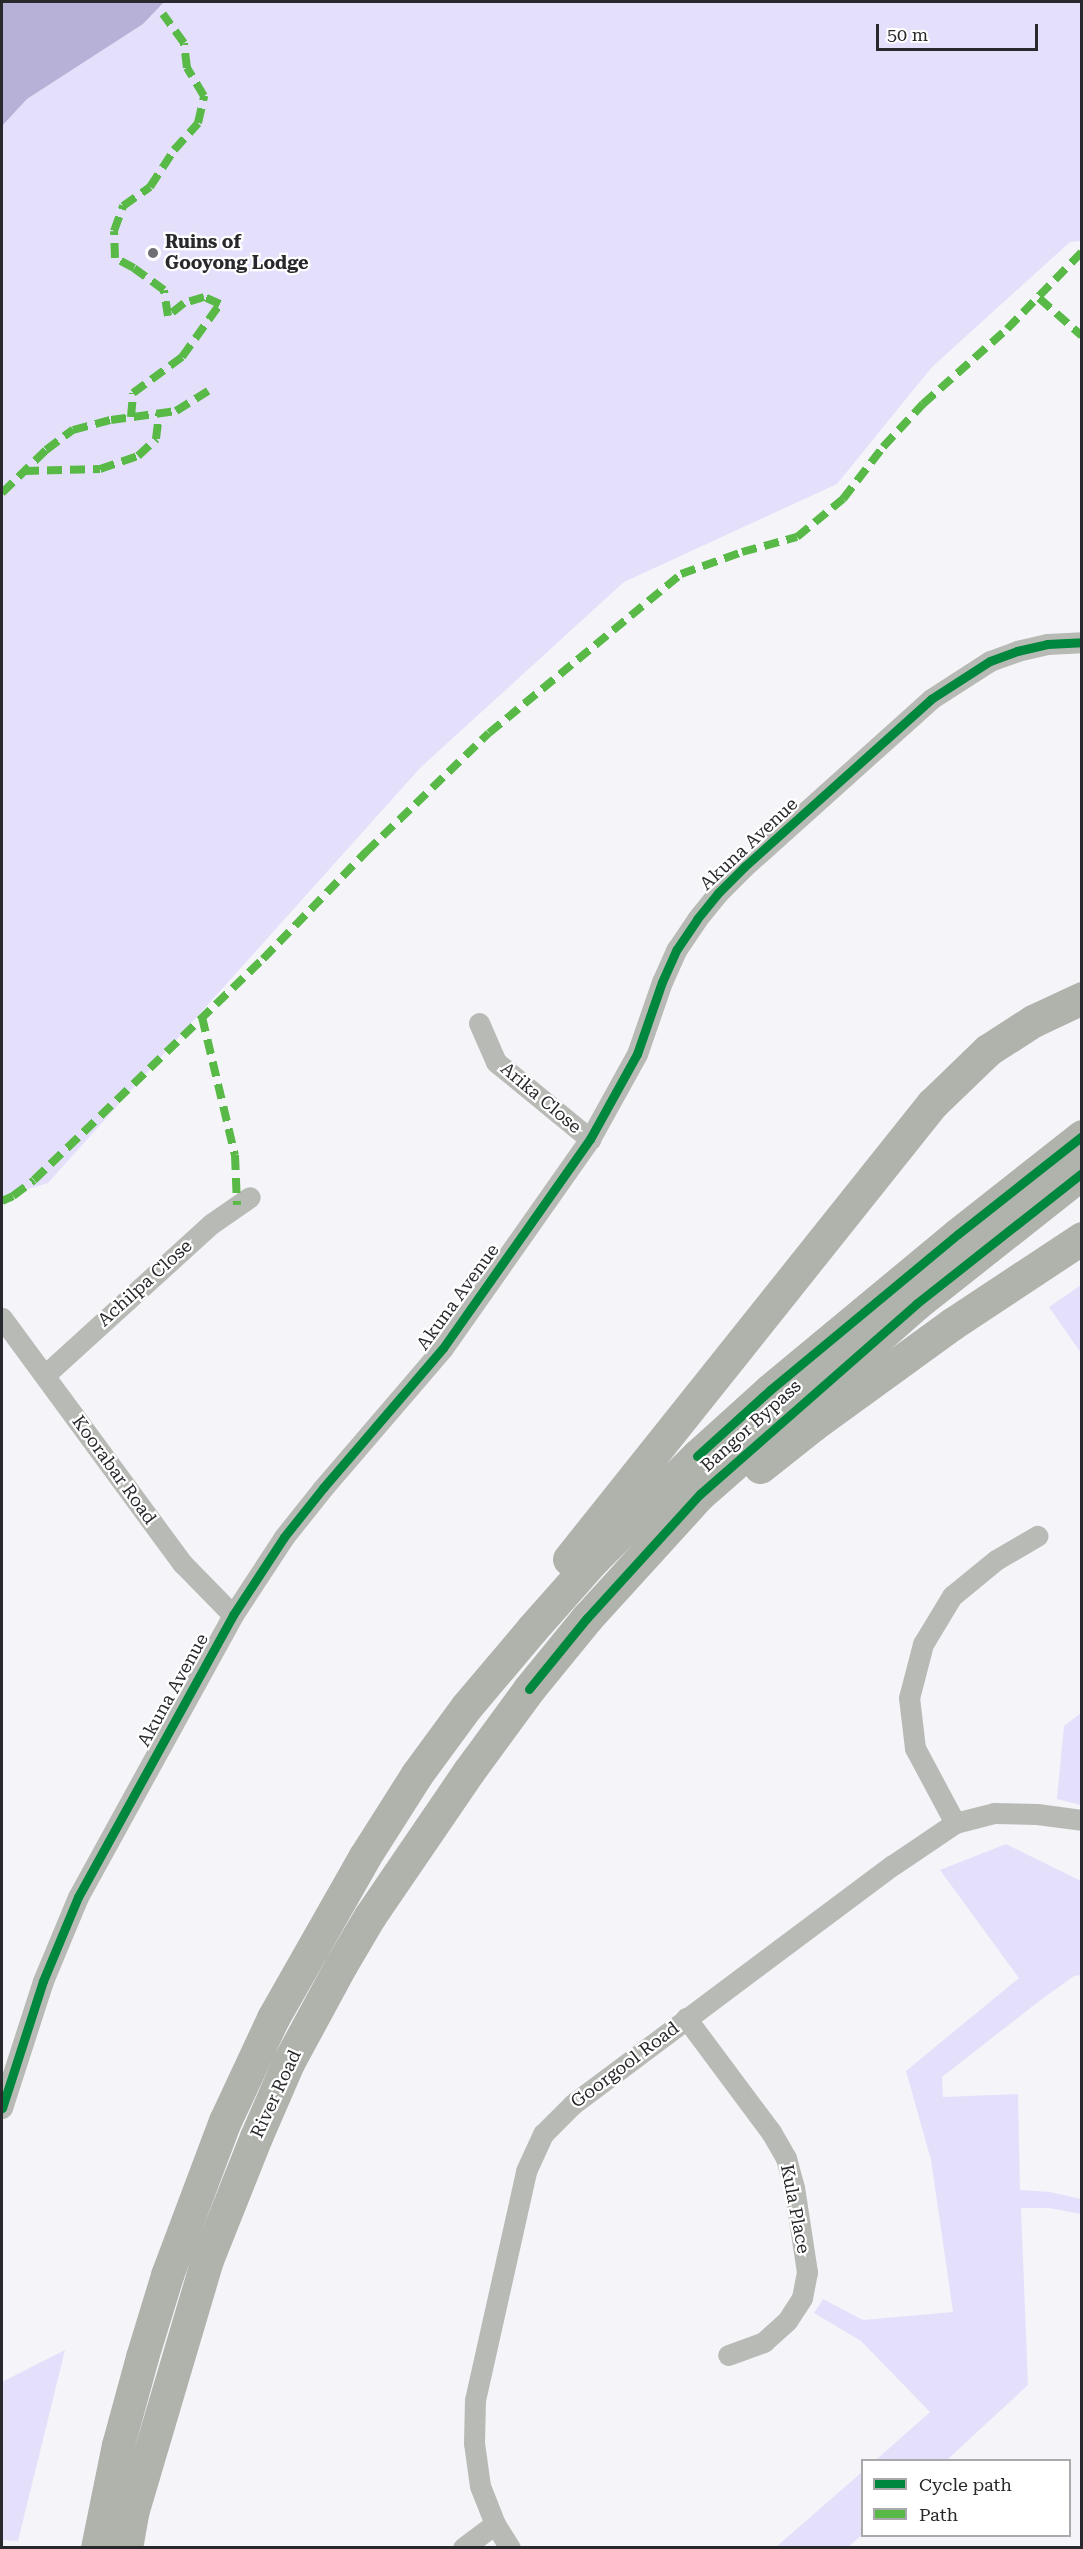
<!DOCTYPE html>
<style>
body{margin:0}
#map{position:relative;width:1083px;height:2549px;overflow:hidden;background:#f4f4f9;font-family:"Roboto Serif",serif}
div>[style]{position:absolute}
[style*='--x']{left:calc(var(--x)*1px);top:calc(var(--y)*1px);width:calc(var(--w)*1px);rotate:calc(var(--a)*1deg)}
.green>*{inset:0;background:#e4e0fc}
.water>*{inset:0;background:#b7b1d7}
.minor>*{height:21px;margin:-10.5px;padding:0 10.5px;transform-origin:10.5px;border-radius:10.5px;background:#b8bbb5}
.primary>*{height:33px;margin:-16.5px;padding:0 16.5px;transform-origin:16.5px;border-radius:16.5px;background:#b0b3ac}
.quiet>*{height:8px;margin-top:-4px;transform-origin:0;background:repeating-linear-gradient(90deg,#58b947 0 15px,transparent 0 23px)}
.cycleway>*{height:9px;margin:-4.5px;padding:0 4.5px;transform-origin:4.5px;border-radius:4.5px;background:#00873e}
.dots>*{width:16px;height:16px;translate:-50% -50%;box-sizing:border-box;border:3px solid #fff;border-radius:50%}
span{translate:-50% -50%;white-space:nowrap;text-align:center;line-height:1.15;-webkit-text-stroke:4.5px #fff;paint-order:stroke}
.poi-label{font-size:18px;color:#29292d;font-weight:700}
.left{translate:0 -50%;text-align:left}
.street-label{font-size:18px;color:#29292d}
.frame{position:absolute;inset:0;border:3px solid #29292d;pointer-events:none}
.legend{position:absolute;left:861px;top:2459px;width:210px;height:78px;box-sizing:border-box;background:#fff;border:2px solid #a9a9ab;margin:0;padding:8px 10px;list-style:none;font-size:18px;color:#29292d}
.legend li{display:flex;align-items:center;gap:12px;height:30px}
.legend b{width:30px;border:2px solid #a9a9ab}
.scale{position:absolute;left:876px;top:24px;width:162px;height:27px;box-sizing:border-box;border:3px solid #29292d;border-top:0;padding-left:8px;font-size:18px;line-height:21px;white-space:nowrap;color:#29292d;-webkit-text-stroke:4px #fff;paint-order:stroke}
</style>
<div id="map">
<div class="green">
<i style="clip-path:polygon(164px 2px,1081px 2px,1081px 241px,1070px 242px,932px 367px,837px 484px,624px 582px,421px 767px,48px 1183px,2px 1197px,2px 126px,27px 99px,143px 24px)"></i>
<i style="clip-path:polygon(1081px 1285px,1081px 1353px,1049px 1307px)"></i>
<i style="clip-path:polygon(1081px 1713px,1081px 1805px,1057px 1799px,1064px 1726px)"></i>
<i style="clip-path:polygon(1006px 1844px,1081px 1881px,1081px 1975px,1074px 1976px,1038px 2002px,942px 2077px,943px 2097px,1018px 2094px,1020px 2190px,1050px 2192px,1081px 2199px,1081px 2214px,1049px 2208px,1021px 2208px,1028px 2385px,947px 2460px,876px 2460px,930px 2412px,861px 2341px,814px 2313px,823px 2299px,863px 2320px,953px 2312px,931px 2160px,906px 2071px,1019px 1978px,940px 1870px)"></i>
<i style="clip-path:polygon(65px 2350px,18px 2541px,2px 2540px,2px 2382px)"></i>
<i style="clip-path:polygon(862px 2472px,862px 2535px,848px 2547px,776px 2547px)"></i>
</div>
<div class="water">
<i style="clip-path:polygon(2px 2px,164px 2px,143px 24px,27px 99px,2px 126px)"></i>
</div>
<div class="minor">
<i style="--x:479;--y:1023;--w:43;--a:66.4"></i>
<i style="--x:496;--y:1062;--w:122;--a:39.3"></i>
<i style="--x:2;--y:1318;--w:305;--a:53.7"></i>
<i style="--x:183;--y:1564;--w:71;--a:45.6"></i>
<i style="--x:45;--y:1375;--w:224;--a:-42.3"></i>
<i style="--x:211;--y:1224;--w:47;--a:-34.7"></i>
<i style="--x:955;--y:1823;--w:85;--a:-118.1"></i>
<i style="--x:915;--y:1748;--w:50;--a:-96.8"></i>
<i style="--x:909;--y:1698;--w:56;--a:-75.5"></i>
<i style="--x:923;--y:1644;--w:56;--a:-58.9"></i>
<i style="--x:952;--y:1596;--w:57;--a:-39.3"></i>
<i style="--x:996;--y:1560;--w:48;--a:-30.3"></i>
<i style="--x:686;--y:2018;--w:142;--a:53.3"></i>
<i style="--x:771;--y:2132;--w:30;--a:60"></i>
<i style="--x:786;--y:2158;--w:30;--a:75"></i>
<i style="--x:794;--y:2187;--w:86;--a:81.3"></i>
<i style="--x:807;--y:2272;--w:26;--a:101"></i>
<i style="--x:802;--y:2298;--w:27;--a:123"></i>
<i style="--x:787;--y:2321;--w:31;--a:138"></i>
<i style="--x:764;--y:2342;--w:38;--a:160"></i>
<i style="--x:2;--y:2108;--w:133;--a:-72.1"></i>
<i style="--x:43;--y:1981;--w:91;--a:-67.4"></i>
<i style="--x:78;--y:1897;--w:322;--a:-61.2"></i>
<i style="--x:233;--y:1615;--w:93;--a:-56.8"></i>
<i style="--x:284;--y:1537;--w:63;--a:-51.5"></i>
<i style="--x:323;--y:1488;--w:184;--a:-49.4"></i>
<i style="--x:443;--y:1348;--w:256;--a:-54.9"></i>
<i style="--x:590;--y:1139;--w:97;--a:-61.1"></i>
<i style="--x:637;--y:1054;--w:76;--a:-70.9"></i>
<i style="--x:662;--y:982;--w:36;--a:-66"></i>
<i style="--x:677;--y:949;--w:36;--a:-56"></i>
<i style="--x:697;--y:919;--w:33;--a:-51"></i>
<i style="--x:718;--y:893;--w:37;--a:-45"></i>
<i style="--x:744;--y:867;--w:251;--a:-41.9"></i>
<i style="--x:931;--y:699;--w:70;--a:-32.8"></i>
<i style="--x:990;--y:661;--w:29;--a:-20"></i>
<i style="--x:1017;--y:651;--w:31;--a:-13"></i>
<i style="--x:1047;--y:644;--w:35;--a:-3"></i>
<i style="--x:463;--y:2548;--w:40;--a:-37"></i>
<i style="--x:510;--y:2548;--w:28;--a:-122"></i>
<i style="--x:495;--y:2524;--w:41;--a:-111.5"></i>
<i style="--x:480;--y:2486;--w:43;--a:-97.9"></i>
<i style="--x:474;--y:2443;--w:43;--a:-88.7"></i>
<i style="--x:475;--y:2400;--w:235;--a:-77.4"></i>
<i style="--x:526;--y:2171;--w:41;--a:-65.3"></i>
<i style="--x:543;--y:2134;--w:42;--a:-45"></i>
<i style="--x:573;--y:2104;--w:399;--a:-36.8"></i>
<i style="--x:893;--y:1865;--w:75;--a:-34.1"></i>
<i style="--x:955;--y:1823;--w:40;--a:-14.4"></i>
<i style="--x:994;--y:1813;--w:43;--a:1.3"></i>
<i style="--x:1037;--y:1814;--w:45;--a:7.6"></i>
</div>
<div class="primary">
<i style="--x:760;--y:1467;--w:68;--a:-38.4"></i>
<i style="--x:813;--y:1425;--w:172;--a:-36"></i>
<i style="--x:952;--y:1324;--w:156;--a:-33.5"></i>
<i style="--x:569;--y:1559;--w:582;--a:-51.42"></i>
<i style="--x:932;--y:1104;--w:78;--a:-44"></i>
<i style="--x:988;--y:1050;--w:54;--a:-32.8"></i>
<i style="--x:1033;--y:1021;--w:54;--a:-25.1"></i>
<i style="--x:97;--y:2548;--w:105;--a:-78.5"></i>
<i style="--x:118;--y:2445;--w:91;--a:-74.7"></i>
<i style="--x:142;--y:2357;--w:86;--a:-73"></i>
<i style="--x:167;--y:2275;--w:165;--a:-69.4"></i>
<i style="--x:225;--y:2121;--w:114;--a:-65"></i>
<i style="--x:273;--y:2018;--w:186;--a:-60.4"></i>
<i style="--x:365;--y:1856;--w:97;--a:-57.6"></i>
<i style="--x:417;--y:1774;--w:84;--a:-53.7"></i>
<i style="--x:467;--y:1706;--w:101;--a:-49.8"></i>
<i style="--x:532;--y:1629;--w:94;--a:-48.5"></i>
<i style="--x:594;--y:1559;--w:146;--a:-45"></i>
<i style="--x:697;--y:1456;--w:98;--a:-42.1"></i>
<i style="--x:770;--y:1390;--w:244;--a:-39.7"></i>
<i style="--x:958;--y:1234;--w:158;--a:-38.3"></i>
<i style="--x:126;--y:2548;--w:36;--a:-80"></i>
<i style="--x:132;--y:2513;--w:264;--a:-73.5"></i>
<i style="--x:207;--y:2260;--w:132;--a:-68.3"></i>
<i style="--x:256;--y:2137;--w:81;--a:-66.6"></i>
<i style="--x:288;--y:2063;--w:111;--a:-61.6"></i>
<i style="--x:341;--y:1965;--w:57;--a:-59.4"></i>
<i style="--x:370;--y:1916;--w:176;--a:-55.7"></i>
<i style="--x:469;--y:1771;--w:102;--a:-53.8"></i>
<i style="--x:529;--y:1689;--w:92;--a:-50.8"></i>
<i style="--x:587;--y:1618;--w:168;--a:-47.7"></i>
<i style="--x:700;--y:1494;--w:288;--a:-41.3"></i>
<i style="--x:916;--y:1304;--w:211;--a:-38.3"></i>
</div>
<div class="quiet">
<i style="--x:1039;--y:298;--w:57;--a:41.5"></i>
<i style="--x:131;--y:417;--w:24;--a:-85"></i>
<i style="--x:133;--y:393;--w:61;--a:-36.3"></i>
<i style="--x:182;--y:357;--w:65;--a:-54.4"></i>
<i style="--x:220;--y:304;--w:17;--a:-156"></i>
<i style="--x:204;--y:297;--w:21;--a:163"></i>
<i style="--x:184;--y:303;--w:21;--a:141"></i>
<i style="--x:168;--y:316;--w:26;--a:-99"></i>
<i style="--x:164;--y:290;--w:37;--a:-144"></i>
<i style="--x:134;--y:268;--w:21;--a:-152"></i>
<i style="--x:115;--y:258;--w:27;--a:-92"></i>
<i style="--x:114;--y:231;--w:27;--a:-70"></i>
<i style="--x:123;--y:206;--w:33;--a:-35"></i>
<i style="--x:150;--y:187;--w:44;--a:-57"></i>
<i style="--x:174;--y:150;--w:36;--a:-48"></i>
<i style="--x:198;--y:123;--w:28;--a:-77"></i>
<i style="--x:204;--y:96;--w:33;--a:-121"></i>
<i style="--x:187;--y:68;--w:25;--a:-97"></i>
<i style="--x:184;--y:43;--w:36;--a:-126"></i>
<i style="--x:24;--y:471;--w:76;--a:-1.5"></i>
<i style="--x:100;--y:469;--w:40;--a:-18.9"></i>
<i style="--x:138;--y:456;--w:25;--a:-43"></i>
<i style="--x:156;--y:439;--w:26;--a:-83"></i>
<i style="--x:2;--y:493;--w:62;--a:-44.3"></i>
<i style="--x:46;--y:450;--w:34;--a:-37"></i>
<i style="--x:73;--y:430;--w:39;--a:-15"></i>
<i style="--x:111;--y:420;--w:66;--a:-7.9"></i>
<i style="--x:176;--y:411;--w:38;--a:-32"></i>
<i style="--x:202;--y:1017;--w:142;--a:76.6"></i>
<i style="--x:235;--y:1155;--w:50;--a:87.7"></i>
<i style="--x:2;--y:1201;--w:12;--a:-24"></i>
<i style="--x:13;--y:1196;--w:26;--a:-37"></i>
<i style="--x:34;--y:1180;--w:318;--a:-44"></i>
<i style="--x:263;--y:959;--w:149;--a:-46.1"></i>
<i style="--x:366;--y:852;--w:171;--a:-44.1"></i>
<i style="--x:489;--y:733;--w:249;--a:-39.6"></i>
<i style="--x:681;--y:574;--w:65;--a:-19.8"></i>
<i style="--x:742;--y:552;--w:57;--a:-15.3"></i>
<i style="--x:797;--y:537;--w:60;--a:-39.6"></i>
<i style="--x:843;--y:499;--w:66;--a:-52.4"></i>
<i style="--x:883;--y:447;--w:59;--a:-47.1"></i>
<i style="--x:923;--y:404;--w:113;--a:-41.8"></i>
<i style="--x:1007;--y:329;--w:107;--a:-45.8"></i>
</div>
<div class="cycleway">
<i style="--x:697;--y:1456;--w:98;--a:-42.1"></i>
<i style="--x:770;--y:1390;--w:244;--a:-39.7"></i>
<i style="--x:958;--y:1234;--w:158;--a:-38.3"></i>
<i style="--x:529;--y:1689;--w:92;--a:-50.8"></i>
<i style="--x:587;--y:1618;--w:168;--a:-47.7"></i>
<i style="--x:700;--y:1494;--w:288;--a:-41.3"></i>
<i style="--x:916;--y:1304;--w:211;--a:-38.3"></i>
<i style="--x:2;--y:2108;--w:133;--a:-72.1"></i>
<i style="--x:43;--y:1981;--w:91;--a:-67.4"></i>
<i style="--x:78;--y:1897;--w:322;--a:-61.2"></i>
<i style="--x:233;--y:1615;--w:93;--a:-56.8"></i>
<i style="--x:284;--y:1537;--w:63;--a:-51.5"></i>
<i style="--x:323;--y:1488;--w:184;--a:-49.4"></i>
<i style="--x:443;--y:1348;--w:256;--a:-54.9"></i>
<i style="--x:590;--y:1139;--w:97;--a:-61.1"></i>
<i style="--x:637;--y:1054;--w:76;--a:-70.9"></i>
<i style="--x:662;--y:982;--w:36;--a:-66"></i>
<i style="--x:677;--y:949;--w:36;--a:-56"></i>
<i style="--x:697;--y:919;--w:33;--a:-51"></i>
<i style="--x:718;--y:893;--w:37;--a:-45"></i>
<i style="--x:744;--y:867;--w:251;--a:-41.9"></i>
<i style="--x:931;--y:699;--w:70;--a:-32.8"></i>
<i style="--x:990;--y:661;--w:29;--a:-20"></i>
<i style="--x:1017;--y:651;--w:31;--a:-13"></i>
<i style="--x:1047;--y:644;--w:35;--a:-3"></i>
</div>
<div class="dots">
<i style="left:153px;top:253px;background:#707074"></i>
</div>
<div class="poi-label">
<span class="left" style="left:165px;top:253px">Ruins of<br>Gooyong Lodge</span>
</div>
<div class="street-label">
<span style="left:749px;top:844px;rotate:-43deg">Akuna Avenue</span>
<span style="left:541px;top:1098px;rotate:40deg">Arika Close</span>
<span style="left:145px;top:1283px;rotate:-42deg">Achilpa Close</span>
<span style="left:458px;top:1297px;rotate:-54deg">Akuna Avenue</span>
<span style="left:751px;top:1426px;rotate:-42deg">Bangor Bypass</span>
<span style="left:114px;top:1470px;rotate:54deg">Koorabar Road</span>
<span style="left:173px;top:1690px;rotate:-61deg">Akuna Avenue</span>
<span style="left:625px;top:2065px;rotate:-37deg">Goorgool Road</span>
<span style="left:276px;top:2094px;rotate:-65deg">River Road</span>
<span style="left:795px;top:2209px;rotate:79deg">Kula Place</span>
</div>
<div class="frame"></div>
<ul class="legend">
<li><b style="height:8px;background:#00873e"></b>Cycle path</li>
<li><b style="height:8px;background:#58b947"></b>Path</li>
</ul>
<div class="scale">50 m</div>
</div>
